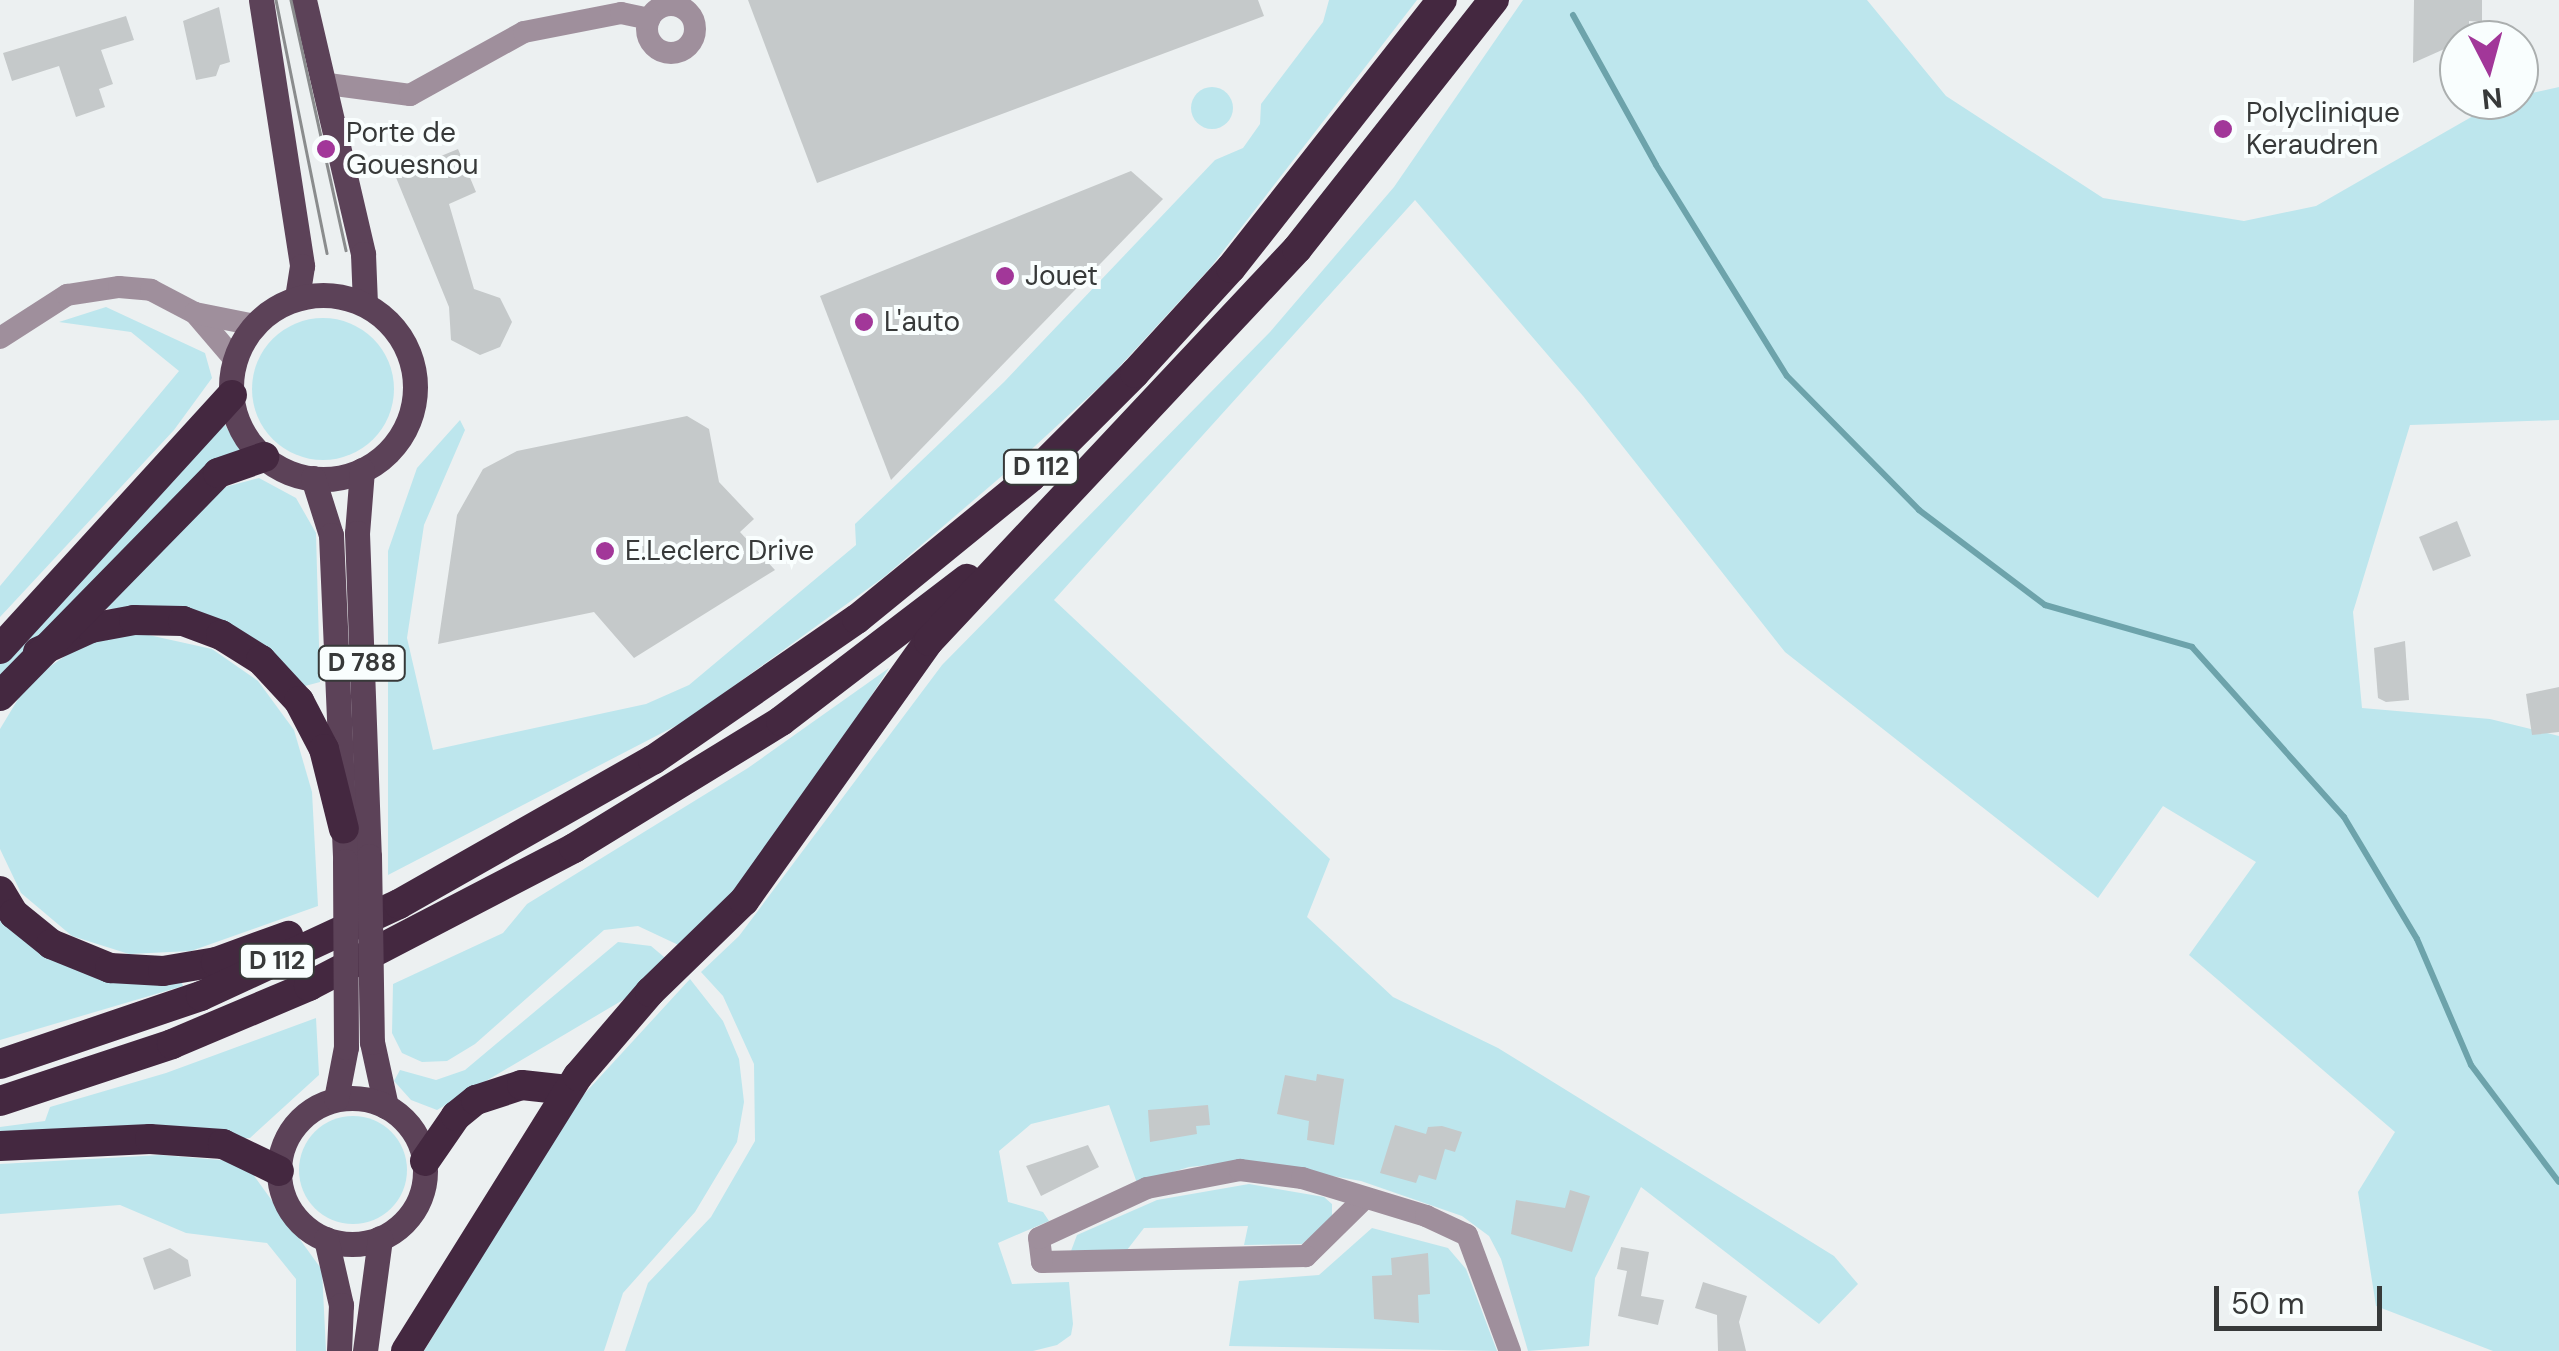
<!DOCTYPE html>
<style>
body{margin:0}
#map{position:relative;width:2559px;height:1351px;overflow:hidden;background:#ecf0f1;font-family:"DM Sans",sans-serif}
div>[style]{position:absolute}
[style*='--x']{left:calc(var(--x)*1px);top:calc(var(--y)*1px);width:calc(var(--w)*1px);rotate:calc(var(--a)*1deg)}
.green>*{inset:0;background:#bde6ed}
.round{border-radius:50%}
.stream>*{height:6px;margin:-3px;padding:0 3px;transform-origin:3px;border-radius:3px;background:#6da3ab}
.building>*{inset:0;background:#c5c9ca}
.minor>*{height:22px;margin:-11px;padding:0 11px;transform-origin:11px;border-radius:11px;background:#9f8f9c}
.minor>.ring{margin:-11px;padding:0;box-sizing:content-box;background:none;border:22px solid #9f8f9c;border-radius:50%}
.major>*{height:25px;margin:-12.5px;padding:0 12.5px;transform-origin:12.5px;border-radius:12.5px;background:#5c4258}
.major>.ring{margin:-12.5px;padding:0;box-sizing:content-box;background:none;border:25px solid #5c4258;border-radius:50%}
.highway>*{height:30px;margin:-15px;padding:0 15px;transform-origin:15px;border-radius:15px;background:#442840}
.tram>*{height:2.5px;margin:-1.25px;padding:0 1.25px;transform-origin:1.25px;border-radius:1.25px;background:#8a8c8d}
.major-bridge>*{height:25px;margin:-12.5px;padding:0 12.5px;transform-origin:12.5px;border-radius:12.5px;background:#5c4258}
.dots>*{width:28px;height:28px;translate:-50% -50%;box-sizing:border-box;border:5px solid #f9fefe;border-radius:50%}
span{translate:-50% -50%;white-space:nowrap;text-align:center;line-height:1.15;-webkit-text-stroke:8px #f9fefe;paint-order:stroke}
.shield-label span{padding:2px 8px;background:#f9fefe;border:2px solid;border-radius:8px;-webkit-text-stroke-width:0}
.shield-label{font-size:25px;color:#373939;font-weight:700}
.poi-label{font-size:28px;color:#373939}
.left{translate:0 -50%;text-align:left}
.north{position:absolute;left:2439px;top:20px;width:100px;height:100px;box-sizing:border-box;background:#f9fefe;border:2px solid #abafaf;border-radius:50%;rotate:174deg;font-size:28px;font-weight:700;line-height:40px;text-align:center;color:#373939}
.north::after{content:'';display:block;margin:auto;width:35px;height:45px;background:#a23799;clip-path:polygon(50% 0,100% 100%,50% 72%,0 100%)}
.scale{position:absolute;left:2214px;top:1286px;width:168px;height:45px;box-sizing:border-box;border:5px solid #373939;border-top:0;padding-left:12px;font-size:30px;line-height:35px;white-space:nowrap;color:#373939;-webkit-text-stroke:8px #f9fefe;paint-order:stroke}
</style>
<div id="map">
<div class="green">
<i style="clip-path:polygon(1329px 0,1417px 0,1210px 268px,1109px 378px,1010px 469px,884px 577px,687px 720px,388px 875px,388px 551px,417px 468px,460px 420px,465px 430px,424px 525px,407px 638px,433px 750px,646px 704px,689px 685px,856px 545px,855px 524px,1004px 382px,1215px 160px,1243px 148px,1260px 124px,1261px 104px,1323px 22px)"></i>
<i style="clip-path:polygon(1523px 0,1867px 0,1946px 96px,2103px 198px,2244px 221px,2316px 206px,2501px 100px,2559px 87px,2559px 420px,2410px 425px,2353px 612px,2362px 708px,2490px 719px,2559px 736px,2559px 1351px,2493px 1351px,2376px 1306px,2358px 1192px,2395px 1132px,2189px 955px,2256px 862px,2163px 806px,2098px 898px,1785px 652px,1583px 396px,1415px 200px,1054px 600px,1330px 859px,1307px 917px,1393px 997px,1498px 1048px,1834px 1256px,1858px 1284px,1819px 1324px,1641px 1187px,1595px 1278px,1589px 1346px,1528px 1351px,1501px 1259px,1489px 1236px,1462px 1216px,1361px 1181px,1246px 1161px,1189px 1167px,1137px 1183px,1109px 1105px,1031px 1124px,999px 1151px,1008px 1202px,1043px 1212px,1049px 1221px,998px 1243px,1012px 1284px,1069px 1282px,1073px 1324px,1071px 1335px,1057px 1345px,1033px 1351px,625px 1351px,648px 1283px,711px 1217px,755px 1141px,754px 1064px,723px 996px,701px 972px,739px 936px,942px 665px,1270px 332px,1394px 187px)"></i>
<i class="round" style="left:1191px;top:87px;width:42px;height:42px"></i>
<i style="clip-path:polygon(106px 307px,205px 353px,212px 378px,174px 430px,0 617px,0 586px,179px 371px,131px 332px,59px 322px)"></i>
<i class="round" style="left:252px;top:318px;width:142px;height:142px"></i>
<i style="clip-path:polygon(224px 423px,243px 454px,0 681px,0 656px)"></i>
<i style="clip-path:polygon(259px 478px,296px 498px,316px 533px,320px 682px,305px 686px,126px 610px,99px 608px,225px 487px)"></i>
<i style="clip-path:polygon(135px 632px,212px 649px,258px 681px,294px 730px,312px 792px,318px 906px,191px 951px,129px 954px,72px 936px,21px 893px,0 849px,0 729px,29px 681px,81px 645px)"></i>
<i style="clip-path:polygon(889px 668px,805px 800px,687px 949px,638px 926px,604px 930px,475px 1044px,447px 1061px,422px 1062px,402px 1053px,392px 1033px,393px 984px,503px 933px,527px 904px,748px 768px)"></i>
<i style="clip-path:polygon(0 914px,180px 977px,183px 986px,0 1040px)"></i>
<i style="clip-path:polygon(618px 942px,651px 946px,670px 962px,633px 994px,437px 1110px,411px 1100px,394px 1081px,400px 1070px,436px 1080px,465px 1070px)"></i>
<i style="clip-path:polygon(690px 979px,723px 1021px,739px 1059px,744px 1102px,737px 1142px,695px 1212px,623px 1293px,604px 1351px,424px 1351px,576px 1103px)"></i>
<i style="clip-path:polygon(316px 1018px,319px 1075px,250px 1138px,0 1139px,0 1127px,45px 1121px,50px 1107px,166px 1073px)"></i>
<i class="round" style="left:299px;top:1116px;width:108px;height:108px"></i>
<i style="clip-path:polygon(161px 1155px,244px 1162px,322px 1270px,326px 1351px,296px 1351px,296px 1279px,267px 1243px,186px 1233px,120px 1205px,0 1214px,0 1164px)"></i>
<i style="clip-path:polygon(1249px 1184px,1324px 1197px,1332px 1204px,1332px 1218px,1302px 1244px,1244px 1245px,1248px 1226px,1144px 1228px,1127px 1250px,1071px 1251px,1077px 1235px,1157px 1200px)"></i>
<i style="clip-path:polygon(1372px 1228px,1448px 1248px,1466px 1269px,1497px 1351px,1229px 1346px,1239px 1281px,1319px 1275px)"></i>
</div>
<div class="stream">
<i style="--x:1573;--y:15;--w:171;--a:61"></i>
<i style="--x:1656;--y:165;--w:248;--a:58.2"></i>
<i style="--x:1787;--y:376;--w:188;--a:45.4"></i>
<i style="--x:1919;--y:510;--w:158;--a:37"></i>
<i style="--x:2045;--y:605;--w:153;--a:15.9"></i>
<i style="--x:2192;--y:647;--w:228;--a:48.2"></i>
<i style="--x:2344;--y:817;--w:142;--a:59.1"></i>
<i style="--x:2417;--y:939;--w:137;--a:66.8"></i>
<i style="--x:2471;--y:1065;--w:146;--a:53.1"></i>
</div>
<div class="building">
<i style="clip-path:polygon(748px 0,1258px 0,1264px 16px,817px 183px)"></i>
<i style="clip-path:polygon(2414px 0,2482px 0,2482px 22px,2469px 21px,2469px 38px,2413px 63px)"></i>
<i style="clip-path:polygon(219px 7px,230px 62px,220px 65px,216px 76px,196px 80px,183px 21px)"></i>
<i style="clip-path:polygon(126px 16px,134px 40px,101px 50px,113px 84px,99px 89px,105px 107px,76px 117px,59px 66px,12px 81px,3px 53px)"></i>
<i style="clip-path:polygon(458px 149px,476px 192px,449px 204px,474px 289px,500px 298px,512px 322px,500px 347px,480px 355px,451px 340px,449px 307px,395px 175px)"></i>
<i style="clip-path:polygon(1131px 171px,1163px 199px,891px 480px,820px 296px)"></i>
<i style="clip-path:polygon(687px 416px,709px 429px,719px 482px,754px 519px,740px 532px,775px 570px,634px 658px,594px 612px,438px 644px,457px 515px,483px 469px,517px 451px)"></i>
<i style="clip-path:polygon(2457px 521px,2471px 556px,2433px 571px,2419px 537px)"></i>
<i style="clip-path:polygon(2405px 641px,2409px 700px,2386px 702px,2378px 698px,2374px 648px)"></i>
<i style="clip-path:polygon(2559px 687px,2559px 732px,2532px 735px,2526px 694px)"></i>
<i style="clip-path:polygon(1317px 1074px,1344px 1079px,1334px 1145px,1307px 1140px,1309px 1121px,1277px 1114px,1285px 1075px,1316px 1081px)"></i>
<i style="clip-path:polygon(1208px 1105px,1210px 1125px,1196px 1126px,1197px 1134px,1150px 1142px,1148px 1110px)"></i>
<i style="clip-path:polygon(1395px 1125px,1426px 1134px,1428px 1127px,1442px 1126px,1462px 1132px,1455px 1152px,1445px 1149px,1436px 1180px,1419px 1175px,1416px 1183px,1380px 1173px)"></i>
<i style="clip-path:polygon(1088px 1145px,1099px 1167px,1041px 1196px,1026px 1166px)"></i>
<i style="clip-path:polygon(1570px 1190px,1590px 1196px,1572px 1252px,1511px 1234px,1516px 1200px,1565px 1208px)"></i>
<i style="clip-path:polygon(1621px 1247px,1649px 1252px,1641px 1296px,1664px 1300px,1658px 1325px,1618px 1316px,1627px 1271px,1617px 1269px)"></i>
<i style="clip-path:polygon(170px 1248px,188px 1260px,191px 1276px,154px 1290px,143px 1258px)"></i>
<i style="clip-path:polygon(1428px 1253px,1430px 1294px,1418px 1295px,1419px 1323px,1374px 1319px,1372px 1276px,1392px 1275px,1391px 1258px)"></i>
<i style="clip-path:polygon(1703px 1282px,1747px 1296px,1739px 1322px,1746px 1351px,1718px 1351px,1717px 1315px,1695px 1308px)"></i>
</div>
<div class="minor">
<i class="ring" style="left:647px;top:5px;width:26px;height:26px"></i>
<i style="--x:328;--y:84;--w:83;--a:7.6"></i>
<i style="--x:410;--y:95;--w:130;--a:-28.9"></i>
<i style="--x:524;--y:32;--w:99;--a:-11.1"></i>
<i style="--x:621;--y:13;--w:29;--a:12"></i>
<i style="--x:195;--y:313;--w:62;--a:49.6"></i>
<i style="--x:0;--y:338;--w:80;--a:-32.7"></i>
<i style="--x:67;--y:295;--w:53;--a:-8.7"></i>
<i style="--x:119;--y:287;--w:32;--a:5"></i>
<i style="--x:151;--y:290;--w:50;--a:27.6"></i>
<i style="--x:195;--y:313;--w:61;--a:11.3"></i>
<i style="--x:1365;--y:1198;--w:83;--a:135.5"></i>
<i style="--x:1306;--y:1256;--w:264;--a:178.7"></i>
<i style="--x:1042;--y:1262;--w:24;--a:-97"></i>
<i style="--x:1039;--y:1238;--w:119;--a:-24.8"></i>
<i style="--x:1147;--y:1188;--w:95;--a:-11"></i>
<i style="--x:1240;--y:1170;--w:63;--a:7.4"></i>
<i style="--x:1302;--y:1178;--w:130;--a:17"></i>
<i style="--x:1426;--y:1216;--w:45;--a:24.9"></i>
<i style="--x:1467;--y:1235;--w:124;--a:69.7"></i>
</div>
<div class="major">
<i style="--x:261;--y:0;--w:269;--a:81.2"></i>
<i style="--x:302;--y:266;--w:32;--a:99"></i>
<i style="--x:304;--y:0;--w:261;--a:76.9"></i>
<i style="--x:363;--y:254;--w:50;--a:87.7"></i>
<i class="ring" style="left:231px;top:295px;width:159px;height:159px"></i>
<i style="--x:362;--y:470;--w:63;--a:94.5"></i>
<i style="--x:357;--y:533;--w:323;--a:87.9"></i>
<i style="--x:313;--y:478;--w:60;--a:72.5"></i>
<i style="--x:331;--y:535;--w:326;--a:87.5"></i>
<i style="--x:372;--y:1042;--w:66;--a:77.7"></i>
<i class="ring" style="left:279px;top:1098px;width:121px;height:121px"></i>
<i style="--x:336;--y:1099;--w:53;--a:-79.1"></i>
<i style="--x:326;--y:1239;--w:68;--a:77.2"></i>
<i style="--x:341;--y:1305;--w:46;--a:92.5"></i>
<i style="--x:365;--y:1351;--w:114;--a:-82.4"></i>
</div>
<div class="highway">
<i style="--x:0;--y:649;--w:344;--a:-47.6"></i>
<i style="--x:38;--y:652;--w:58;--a:-24.4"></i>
<i style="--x:91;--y:628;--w:44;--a:-10.5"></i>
<i style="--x:134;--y:620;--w:49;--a:1.2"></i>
<i style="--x:183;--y:621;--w:40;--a:20.2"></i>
<i style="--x:221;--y:635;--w:47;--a:32"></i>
<i style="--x:261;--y:660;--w:56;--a:47.2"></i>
<i style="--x:299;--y:701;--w:54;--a:62.5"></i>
<i style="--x:324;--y:749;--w:82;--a:76"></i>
<i style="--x:0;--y:696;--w:312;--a:-45.6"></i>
<i style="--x:218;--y:473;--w:49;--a:-19.2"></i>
<i style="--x:0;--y:891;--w:27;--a:59"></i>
<i style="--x:14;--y:914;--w:48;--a:39"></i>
<i style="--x:51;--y:944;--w:64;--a:22.1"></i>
<i style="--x:110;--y:968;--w:53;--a:3.2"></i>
<i style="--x:163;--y:971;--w:54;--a:-9.6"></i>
<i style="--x:216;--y:962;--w:77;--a:-19.9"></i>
<i style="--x:0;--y:1064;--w:212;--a:-18.7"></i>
<i style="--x:201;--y:996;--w:218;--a:-24.9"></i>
<i style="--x:399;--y:904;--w:292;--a:-29.6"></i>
<i style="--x:653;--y:760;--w:248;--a:-34.7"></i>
<i style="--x:857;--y:619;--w:225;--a:-39.2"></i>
<i style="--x:1031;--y:477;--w:147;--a:-45"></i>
<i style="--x:1135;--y:373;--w:142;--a:-47.6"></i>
<i style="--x:1231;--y:268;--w:341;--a:-51.8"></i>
<i style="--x:0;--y:1101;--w:181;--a:-18.3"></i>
<i style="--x:172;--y:1044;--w:149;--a:-22.9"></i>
<i style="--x:309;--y:986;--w:299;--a:-27.5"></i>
<i style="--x:574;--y:848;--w:243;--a:-31.5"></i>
<i style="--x:781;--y:721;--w:234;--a:-37.4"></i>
<i style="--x:0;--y:1146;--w:150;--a:-2.7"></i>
<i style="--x:150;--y:1139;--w:73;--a:3.9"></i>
<i style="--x:223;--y:1144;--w:62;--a:25.7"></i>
<i style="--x:425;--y:1161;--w:55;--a:-55.4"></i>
<i style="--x:456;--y:1116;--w:26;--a:-39"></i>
<i style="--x:476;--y:1100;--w:48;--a:-18.1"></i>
<i style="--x:522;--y:1085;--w:46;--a:6.2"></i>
<i style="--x:406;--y:1351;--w:324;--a:-58"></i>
<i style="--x:578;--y:1076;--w:111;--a:-49.4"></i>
<i style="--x:650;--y:992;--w:131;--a:-44.1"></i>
<i style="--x:744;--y:901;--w:319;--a:-54.6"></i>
<i style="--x:929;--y:641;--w:538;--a:-46.81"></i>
<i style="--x:1297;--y:249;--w:318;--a:-51.7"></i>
</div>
<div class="tram">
<i style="--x:276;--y:0;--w:258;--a:78.6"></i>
<i style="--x:291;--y:0;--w:256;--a:77.6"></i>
</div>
<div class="major-bridge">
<i style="--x:369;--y:856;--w:186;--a:89.1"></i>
<i style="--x:345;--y:861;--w:186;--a:89.7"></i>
</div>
<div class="dots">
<i style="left:2223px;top:129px;background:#a23799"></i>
<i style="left:326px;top:149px;background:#a23799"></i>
<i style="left:1005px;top:276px;background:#a23799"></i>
<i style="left:864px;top:322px;background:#a23799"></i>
<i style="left:605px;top:551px;background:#a23799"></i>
</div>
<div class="shield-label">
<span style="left:1041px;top:467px">D 112</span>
<span style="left:362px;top:663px">D 788</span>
<span style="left:277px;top:961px">D 112</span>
</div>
<div class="poi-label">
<span class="left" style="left:2246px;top:129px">Polyclinique<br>Keraudren</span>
<span class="left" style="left:346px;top:149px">Porte de<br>Gouesnou</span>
<span class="left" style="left:1025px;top:276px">Jouet</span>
<span class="left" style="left:884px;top:322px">L'auto</span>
<span class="left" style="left:625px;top:551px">E.Leclerc Drive</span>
</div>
<div class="north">N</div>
<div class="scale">50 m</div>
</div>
